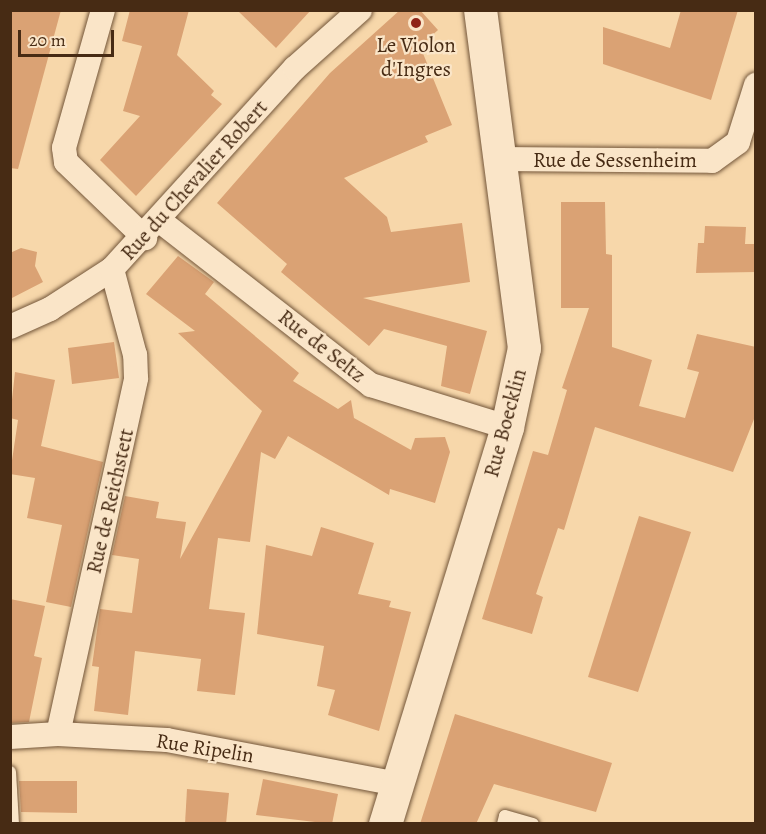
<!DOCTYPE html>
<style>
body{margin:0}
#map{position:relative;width:766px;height:834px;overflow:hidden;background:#f7d7aa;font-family:Alegreya,serif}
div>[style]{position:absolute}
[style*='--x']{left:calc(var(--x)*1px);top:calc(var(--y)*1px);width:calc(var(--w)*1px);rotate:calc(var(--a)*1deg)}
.building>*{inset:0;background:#daa274}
.roads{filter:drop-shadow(0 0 2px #73563a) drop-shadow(0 0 2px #73563a)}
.service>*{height:12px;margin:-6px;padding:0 6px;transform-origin:6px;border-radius:6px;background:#fae5c8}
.minor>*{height:24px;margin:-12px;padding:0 12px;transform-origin:12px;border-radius:12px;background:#fae5c8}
.secondary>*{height:33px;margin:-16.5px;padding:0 16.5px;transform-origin:16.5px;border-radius:16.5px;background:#fae5c8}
.dots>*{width:16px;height:16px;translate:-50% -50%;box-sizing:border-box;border:3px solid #fae5c8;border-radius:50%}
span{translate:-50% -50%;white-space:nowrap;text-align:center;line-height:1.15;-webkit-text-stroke:4.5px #fae5c8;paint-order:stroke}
.poi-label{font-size:21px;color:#472b14}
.street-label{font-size:21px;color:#472b14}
.frame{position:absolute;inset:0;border:12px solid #472b14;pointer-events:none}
.scale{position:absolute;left:18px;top:30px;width:96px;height:27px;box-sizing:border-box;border:3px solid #472b14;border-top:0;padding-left:8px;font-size:18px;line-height:21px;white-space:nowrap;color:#472b14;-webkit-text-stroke:4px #fae5c8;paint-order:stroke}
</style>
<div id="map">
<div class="building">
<i style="clip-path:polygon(10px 10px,61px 10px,18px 169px,10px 168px)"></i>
<i style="clip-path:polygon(130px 10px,189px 10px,177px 55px,214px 91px,211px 95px,222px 104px,136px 196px,100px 160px,140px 116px,123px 111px,142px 46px,122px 41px)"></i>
<i style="clip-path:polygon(237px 10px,311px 10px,276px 48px)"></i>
<i style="clip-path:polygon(400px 10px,420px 10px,438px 30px,420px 46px,452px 125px,425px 136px,428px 142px,344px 178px,387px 217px,391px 232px,462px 223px,470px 282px,363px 298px,487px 331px,470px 394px,441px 386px,447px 346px,384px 329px,369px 346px,281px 272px,287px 264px,217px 203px,330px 73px)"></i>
<i style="clip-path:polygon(681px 10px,738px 10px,711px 100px,603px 64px,603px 27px,670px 48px)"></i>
<i style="clip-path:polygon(561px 202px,605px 202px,606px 254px,612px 255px,612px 347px,652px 360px,639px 406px,685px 418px,699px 372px,687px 369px,697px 334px,756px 347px,756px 414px,733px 472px,595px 427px,564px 530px,558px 528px,536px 594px,543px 597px,532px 634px,482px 619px,533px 451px,548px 455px,567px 390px,562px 388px,589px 308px,561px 308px)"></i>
<i style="clip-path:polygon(705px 226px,746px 227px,745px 244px,756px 244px,756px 272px,696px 273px,698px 243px,704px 243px)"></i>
<i style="clip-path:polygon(21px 248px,37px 252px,35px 266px,43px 282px,10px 299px,10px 253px)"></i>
<i style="clip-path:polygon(178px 256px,214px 282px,205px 294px,299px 373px,293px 381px,338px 409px,351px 400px,354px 418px,411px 450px,415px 438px,445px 437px,450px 452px,435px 503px,390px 489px,389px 495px,288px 436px,275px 459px,261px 452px,250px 542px,218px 538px,209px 609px,245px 613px,235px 695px,197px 691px,201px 659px,135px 651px,128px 715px,94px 711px,99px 667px,92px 666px,100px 609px,132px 613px,139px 559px,112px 555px,125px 496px,159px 502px,156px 518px,186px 522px,180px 559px,262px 411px,178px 333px,195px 331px,146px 294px)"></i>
<i style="clip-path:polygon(114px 342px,119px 378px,72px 384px,68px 348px)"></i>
<i style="clip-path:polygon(15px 372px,55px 380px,41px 446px,103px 462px,71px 607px,46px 602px,62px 525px,27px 518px,35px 478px,10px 474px,18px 420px,10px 418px)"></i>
<i style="clip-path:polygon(639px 516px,691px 532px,638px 692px,588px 677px)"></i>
<i style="clip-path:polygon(321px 527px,374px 543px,358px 594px,391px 601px,389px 607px,411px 612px,379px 731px,328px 715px,335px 690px,317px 686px,324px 646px,257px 634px,266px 545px,312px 556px)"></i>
<i style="clip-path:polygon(10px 599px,45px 606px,34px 656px,42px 658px,29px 722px,10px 723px)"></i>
<i style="clip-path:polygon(455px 714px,612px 763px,596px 812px,494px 784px,476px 824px,420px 824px)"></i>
<i style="clip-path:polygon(263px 779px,338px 794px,332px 824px,256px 815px)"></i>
<i style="clip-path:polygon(19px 781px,77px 781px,77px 813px,21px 812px)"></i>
<i style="clip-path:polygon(187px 789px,229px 793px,226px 824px,185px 824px)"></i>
</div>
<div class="roads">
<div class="service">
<i style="--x:10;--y:772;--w:52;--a:86.7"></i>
<i style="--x:503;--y:824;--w:8;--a:-76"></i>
<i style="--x:505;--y:816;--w:29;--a:16"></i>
</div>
<div class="minor">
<i style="--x:103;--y:10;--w:143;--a:105.8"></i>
<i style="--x:64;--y:148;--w:14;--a:82"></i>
<i style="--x:66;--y:162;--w:110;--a:43.9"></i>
<i style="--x:498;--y:159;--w:214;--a:0.5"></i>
<i style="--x:712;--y:161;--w:32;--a:-36"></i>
<i style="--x:738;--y:142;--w:60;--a:-72.5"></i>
<i style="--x:160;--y:221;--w:267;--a:37.9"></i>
<i style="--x:371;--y:385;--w:142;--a:17.2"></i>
<i style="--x:10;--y:327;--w:44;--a:-24.2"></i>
<i style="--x:50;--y:309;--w:74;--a:-32.8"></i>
<i style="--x:112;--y:269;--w:272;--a:-47.7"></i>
<i style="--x:295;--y:68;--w:87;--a:-41.7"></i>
<i style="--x:58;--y:734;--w:364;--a:-77.6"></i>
<i style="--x:136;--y:378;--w:23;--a:-92"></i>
<i style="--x:135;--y:355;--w:89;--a:-105"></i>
<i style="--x:10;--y:737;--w:48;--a:-3.6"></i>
<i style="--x:58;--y:734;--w:109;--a:3.2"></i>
<i style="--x:167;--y:740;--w:234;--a:10.8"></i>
</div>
<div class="secondary">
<i style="--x:385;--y:824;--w:415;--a:-72.9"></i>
<i style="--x:507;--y:427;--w:81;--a:-77.9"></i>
<i style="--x:524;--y:348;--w:341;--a:-97.4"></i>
</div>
</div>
<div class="dots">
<i style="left:416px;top:23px;background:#8f2418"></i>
</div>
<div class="poi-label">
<span style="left:416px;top:57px">Le Violon<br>d'Ingres</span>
</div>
<div class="street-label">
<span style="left:615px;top:160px">Rue de Sessenheim</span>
<span style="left:194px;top:180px;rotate:-48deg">Rue du Chevalier Robert</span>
<span style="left:322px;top:346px;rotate:38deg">Rue de Seltz</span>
<span style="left:505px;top:423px;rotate:-75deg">Rue Boecklin</span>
<span style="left:110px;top:501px;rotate:-77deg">Rue de Reichstett</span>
<span style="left:205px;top:748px;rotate:9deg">Rue Ripelin</span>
</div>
<div class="frame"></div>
<div class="scale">20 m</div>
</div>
